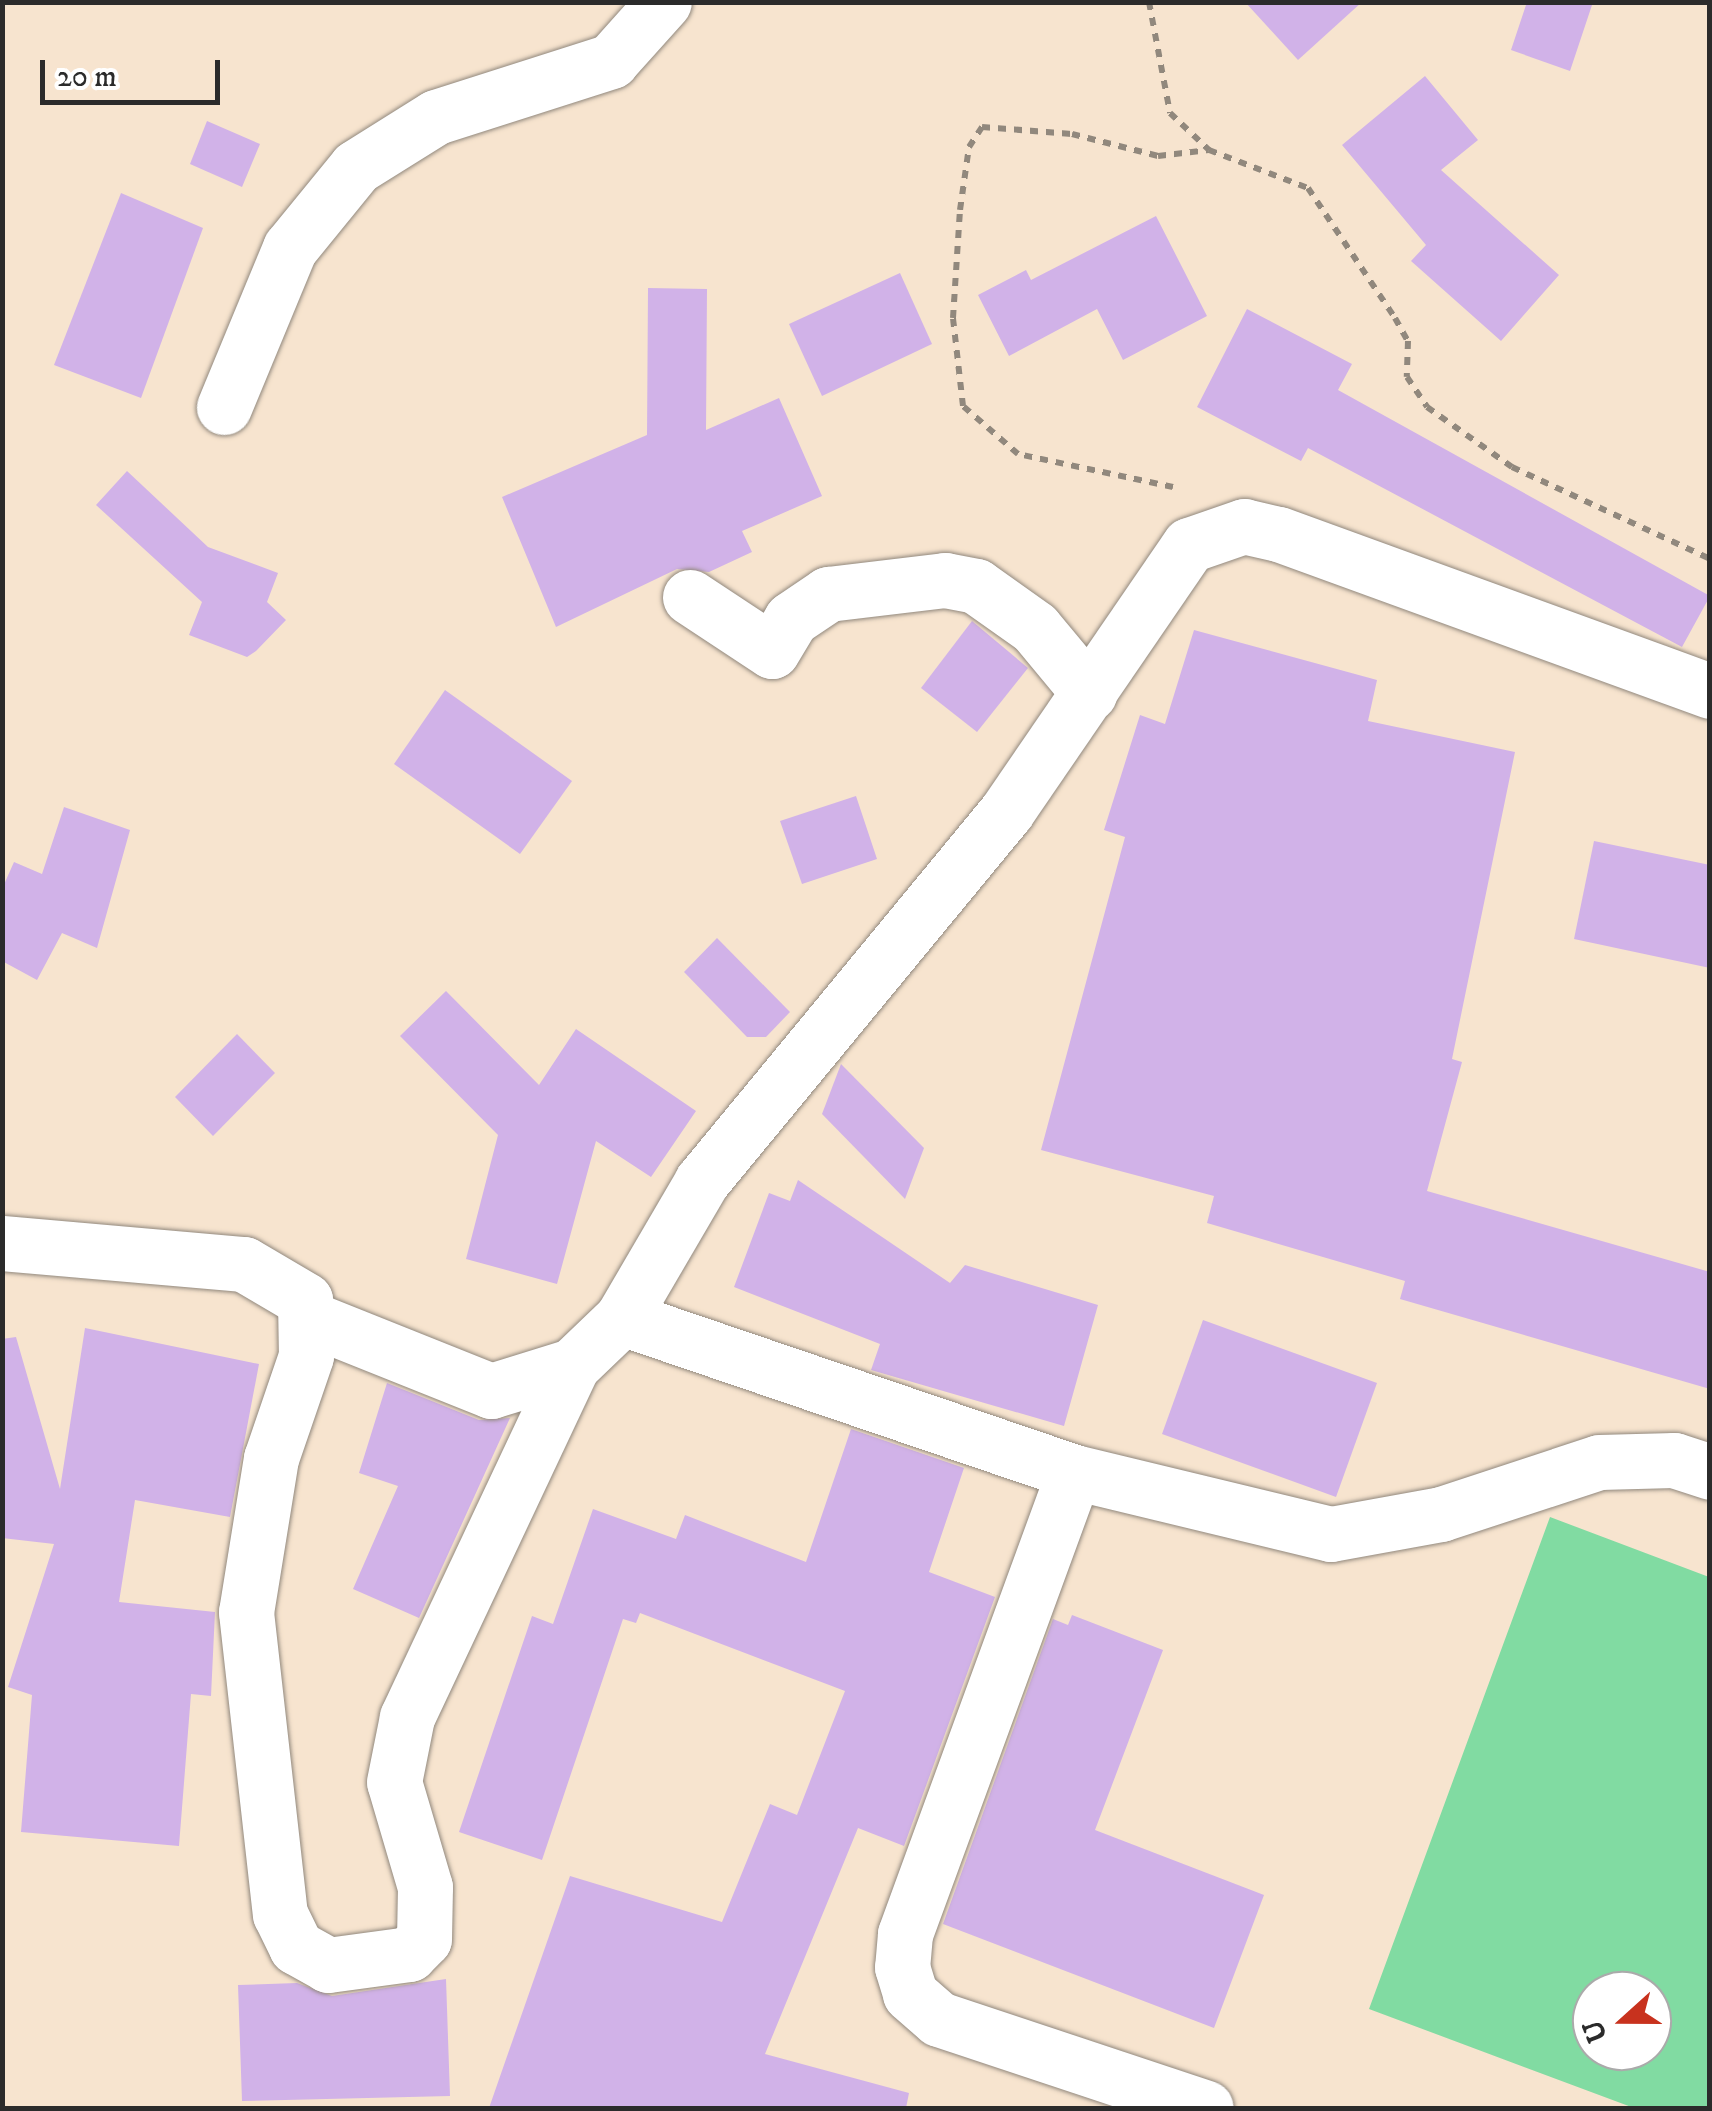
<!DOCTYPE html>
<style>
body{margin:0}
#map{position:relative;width:1712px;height:2111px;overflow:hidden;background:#f7e4cf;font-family:"IM FELL DW Pica",serif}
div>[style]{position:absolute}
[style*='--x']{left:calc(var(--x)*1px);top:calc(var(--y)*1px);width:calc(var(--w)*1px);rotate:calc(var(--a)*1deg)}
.green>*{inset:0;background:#81dba2}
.building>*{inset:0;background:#d1b2e8}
.path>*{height:6px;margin-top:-3px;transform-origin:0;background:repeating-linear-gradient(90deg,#91887d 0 8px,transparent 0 16px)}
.roads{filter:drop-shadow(0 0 2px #91887d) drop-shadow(0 0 2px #91887d)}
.street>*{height:55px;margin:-27.5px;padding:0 27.5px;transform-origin:27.5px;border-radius:27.5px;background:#fff}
span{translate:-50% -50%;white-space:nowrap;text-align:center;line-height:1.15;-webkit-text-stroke:10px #fff;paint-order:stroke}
.frame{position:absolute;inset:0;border:5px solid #2b2b2b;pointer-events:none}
.north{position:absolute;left:1572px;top:1971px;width:100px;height:100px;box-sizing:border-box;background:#fff;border:2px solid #aaa;border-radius:50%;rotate:249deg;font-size:28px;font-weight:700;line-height:40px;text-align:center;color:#2b2b2b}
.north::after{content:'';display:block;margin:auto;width:35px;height:45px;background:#c8321e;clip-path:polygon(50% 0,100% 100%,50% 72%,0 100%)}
.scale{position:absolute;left:40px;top:60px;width:180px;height:45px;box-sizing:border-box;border:5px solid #2b2b2b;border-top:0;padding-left:12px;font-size:30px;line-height:35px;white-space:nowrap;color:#2b2b2b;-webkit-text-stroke:8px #fff;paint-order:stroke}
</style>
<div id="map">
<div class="green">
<i style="clip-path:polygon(evenodd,1550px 1517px,1709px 1577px,1709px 2108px,1634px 2108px,1369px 2009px,1550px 1517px,1592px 1991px,1652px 1991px,1652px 2051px,1592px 2051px,1592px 1991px)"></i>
</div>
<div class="building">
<i style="clip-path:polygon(1245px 2px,1362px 2px,1298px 60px)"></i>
<i style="clip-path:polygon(1527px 2px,1593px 2px,1570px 71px,1511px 50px)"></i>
<i style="clip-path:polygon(1425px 76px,1478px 140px,1441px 170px,1559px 275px,1501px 341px,1411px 261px,1426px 245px,1342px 145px)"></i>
<i style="clip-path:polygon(207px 121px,260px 144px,242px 187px,190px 164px)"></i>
<i style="clip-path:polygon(121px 193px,203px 228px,141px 398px,54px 365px)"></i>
<i style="clip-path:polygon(1156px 216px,1207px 316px,1123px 360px,1097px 309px,1009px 356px,978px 295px,1026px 270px,1031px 280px)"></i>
<i style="clip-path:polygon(900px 273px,932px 344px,822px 396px,789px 324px)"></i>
<i style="clip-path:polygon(648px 288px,707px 289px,706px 430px,779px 398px,822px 496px,742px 531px,752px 552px,709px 572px,677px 569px,556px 627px,502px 497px,647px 435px)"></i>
<i style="clip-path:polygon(1247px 309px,1352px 364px,1338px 390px,1710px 596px,1682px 647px,1308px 448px,1301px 461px,1197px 407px)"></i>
<i style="clip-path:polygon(127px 471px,208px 547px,278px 573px,267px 602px,286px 620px,256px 651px,247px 657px,189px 635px,202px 602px,96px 505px)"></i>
<i style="clip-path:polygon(972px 621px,1028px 668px,977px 732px,921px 688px)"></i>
<i style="clip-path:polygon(1194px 630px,1377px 680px,1368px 721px,1515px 752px,1452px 1059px,1462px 1062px,1427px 1191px,1710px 1272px,1710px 1389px,1400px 1299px,1405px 1281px,1207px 1223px,1214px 1196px,1041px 1150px,1125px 837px,1104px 830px,1140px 715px,1165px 724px)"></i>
<i style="clip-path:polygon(445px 690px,572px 781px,520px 854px,394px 764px)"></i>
<i style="clip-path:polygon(856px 796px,877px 859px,802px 884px,780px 821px)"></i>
<i style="clip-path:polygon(64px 807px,130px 830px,97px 948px,62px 933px,37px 980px,2px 961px,2px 889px,14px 862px,42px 874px)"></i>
<i style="clip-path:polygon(1594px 841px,1710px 865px,1710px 968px,1574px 939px)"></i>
<i style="clip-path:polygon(717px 938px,790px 1012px,766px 1037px,747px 1037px,684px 972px)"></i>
<i style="clip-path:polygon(446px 991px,539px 1085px,576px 1029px,696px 1111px,651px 1177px,596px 1141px,557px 1284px,466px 1259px,498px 1135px,400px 1036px)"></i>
<i style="clip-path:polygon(237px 1034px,275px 1073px,213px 1136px,175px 1097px)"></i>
<i style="clip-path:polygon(841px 1064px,924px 1148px,905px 1199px,822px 1114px)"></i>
<i style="clip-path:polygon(798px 1180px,950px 1283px,965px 1265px,1098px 1305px,1064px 1426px,871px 1370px,880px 1344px,734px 1287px,769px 1193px,790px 1201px)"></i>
<i style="clip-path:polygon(1203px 1320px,1377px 1383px,1336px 1497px,1162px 1434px)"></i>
<i style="clip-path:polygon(85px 1328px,259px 1364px,230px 1517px,135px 1500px,119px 1602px,215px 1612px,211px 1696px,191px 1694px,179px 1846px,21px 1832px,32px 1695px,8px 1687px,54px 1544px,2px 1538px,2px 1339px,16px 1337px,60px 1489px)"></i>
<i style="clip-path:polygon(387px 1383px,479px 1420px,510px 1418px,419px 1618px,353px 1589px,398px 1486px,359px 1473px)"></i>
<i style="clip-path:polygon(851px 1429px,964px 1468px,929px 1572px,995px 1597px,904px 1846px,858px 1828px,765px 2054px,909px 2093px,906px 2108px,489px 2108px,570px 1876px,722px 1922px,770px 1804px,797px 1815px,845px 1691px,640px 1613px,636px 1623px,623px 1619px,542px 1860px,459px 1832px,532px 1616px,553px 1624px,593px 1509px,676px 1539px,685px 1515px,806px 1562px)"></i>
<i style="clip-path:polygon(1072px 1615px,1163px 1650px,1095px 1830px,1264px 1895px,1214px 2028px,943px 1924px,1053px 1619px,1068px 1625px)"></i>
<i style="clip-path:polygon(446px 1979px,450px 2096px,242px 2101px,238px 1985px,297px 1983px,332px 1996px)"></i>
</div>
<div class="path">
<i style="--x:1149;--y:2;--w:113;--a:79.3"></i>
<i style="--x:1170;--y:113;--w:54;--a:43.5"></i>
<i style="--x:1209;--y:150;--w:106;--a:21"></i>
<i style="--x:1308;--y:188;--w:156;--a:56.2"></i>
<i style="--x:1395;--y:318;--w:26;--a:61"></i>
<i style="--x:1408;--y:341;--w:36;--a:92"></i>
<i style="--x:1407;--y:377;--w:36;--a:56"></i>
<i style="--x:1427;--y:407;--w:104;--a:35.2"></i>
<i style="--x:1512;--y:467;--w:218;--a:24.9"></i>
<i style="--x:1173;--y:487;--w:158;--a:-168"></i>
<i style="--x:1018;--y:454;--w:73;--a:-138.9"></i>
<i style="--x:963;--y:406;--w:89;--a:-96.5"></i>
<i style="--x:953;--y:318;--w:108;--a:-86.3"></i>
<i style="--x:960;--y:210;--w:64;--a:-81.9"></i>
<i style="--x:969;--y:147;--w:24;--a:-57"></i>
<i style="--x:982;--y:127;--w:90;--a:4.4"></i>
<i style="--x:1072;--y:134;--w:89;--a:14.3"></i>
<i style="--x:1158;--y:156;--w:51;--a:-6.7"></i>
</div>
<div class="roads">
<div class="street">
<i style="--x:224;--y:407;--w:172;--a:-67.5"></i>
<i style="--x:290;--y:248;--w:104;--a:-50.8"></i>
<i style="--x:356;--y:167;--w:94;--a:-32"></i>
<i style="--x:436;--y:117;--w:184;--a:-17.7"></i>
<i style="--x:611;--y:61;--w:79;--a:-48.1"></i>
<i style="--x:690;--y:597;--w:98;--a:33.4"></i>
<i style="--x:772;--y:651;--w:37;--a:-59"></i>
<i style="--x:791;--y:619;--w:45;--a:-34"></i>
<i style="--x:828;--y:594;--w:118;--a:-6.8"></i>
<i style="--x:945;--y:580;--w:32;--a:11"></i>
<i style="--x:976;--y:586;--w:72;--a:35.4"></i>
<i style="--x:1035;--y:628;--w:85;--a:50.3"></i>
<i style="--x:1710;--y:691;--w:460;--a:-160"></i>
<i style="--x:1278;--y:534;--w:35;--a:-167"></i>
<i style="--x:1244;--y:526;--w:58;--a:160.9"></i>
<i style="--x:1189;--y:545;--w:322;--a:124.4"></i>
<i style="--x:1007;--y:811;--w:480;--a:129.5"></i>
<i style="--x:702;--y:1181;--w:159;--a:120.3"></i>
<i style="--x:622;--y:1318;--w:478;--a:18.8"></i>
<i style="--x:1074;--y:1472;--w:264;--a:13.6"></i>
<i style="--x:1331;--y:1534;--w:112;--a:-10.3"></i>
<i style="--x:1441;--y:1514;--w:166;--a:-18.2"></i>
<i style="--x:1599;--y:1462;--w:75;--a:-1.5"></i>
<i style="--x:1674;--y:1460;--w:38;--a:18"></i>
<i style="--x:2;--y:1243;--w:243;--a:5"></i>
<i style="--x:244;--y:1264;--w:71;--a:30.5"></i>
<i style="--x:305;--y:1300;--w:56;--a:89"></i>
<i style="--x:306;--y:1356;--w:108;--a:108.9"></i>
<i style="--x:271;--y:1458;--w:156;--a:99.2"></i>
<i style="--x:246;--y:1612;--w:304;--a:83.6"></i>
<i style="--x:280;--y:1914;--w:37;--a:64"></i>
<i style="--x:296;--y:1947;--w:37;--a:29"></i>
<i style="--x:328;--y:1965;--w:82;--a:-7.7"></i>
<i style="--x:409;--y:1954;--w:21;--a:-45"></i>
<i style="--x:424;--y:1939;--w:52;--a:-88.9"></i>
<i style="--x:425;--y:1887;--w:109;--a:-106.4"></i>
<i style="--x:394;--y:1782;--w:66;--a:-78.7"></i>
<i style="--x:407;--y:1717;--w:388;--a:-64.8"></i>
<i style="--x:572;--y:1366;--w:69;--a:-43.8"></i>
<i style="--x:311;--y:1319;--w:194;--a:21.8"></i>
<i style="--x:491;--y:1391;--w:85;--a:-17.2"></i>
<i style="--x:1074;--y:1472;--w:492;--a:110.1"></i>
<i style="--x:905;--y:1934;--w:33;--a:95"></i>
<i style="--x:902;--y:1967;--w:28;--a:73"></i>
<i style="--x:910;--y:1994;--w:38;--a:41"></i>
<i style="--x:939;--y:2019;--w:281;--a:18.4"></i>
</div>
</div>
<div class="frame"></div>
<div class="north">U</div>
<div class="scale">20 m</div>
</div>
